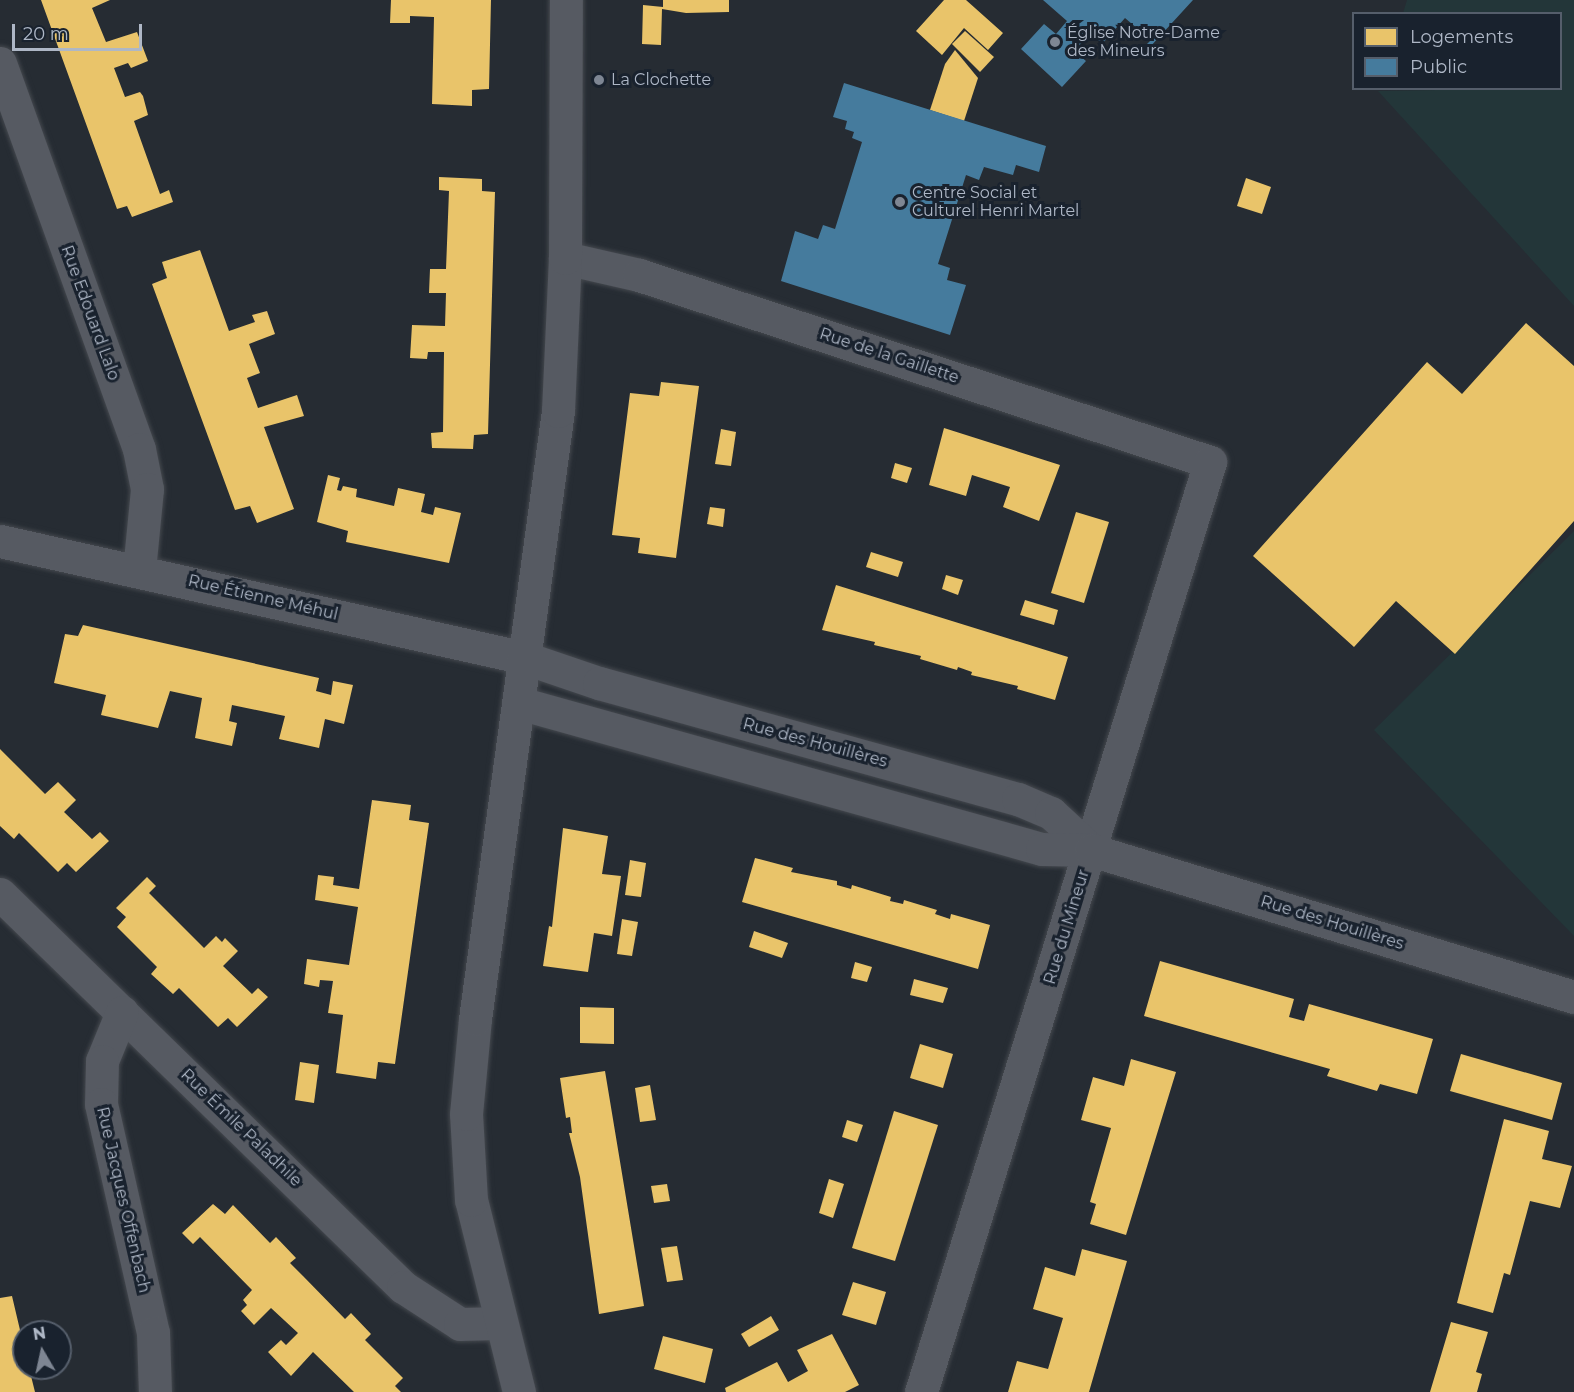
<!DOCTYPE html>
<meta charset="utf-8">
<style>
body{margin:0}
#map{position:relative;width:1574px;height:1392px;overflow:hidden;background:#262c33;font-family:Montserrat,sans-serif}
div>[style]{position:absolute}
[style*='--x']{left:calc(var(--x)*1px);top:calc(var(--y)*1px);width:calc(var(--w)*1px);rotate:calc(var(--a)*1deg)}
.green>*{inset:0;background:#233639}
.homes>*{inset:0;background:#e9c46a}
.public>*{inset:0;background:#457b9d}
.roads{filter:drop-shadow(0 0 2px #44484e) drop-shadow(0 0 2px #44484e)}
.minor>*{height:33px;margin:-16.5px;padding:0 16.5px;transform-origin:16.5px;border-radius:16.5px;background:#565a62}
.tertiary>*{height:33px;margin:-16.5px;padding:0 16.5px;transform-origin:16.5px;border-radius:16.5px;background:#565a62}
.dots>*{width:16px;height:16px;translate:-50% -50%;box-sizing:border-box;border:3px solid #19222e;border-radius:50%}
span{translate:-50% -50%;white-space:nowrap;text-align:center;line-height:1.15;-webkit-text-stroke:6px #19222e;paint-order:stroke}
.poi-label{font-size:16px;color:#aeb7c6}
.left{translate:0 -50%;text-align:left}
.street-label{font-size:16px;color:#aeb7c6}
.legend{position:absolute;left:1352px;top:12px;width:210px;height:78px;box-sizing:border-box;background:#19222e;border:2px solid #555e6b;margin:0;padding:8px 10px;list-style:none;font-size:18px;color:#aeb7c6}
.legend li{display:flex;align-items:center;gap:12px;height:30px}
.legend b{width:30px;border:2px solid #555e6b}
.north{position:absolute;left:12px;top:1320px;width:60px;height:60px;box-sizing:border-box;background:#19222e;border:2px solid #555e6b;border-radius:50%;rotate:351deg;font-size:16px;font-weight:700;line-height:24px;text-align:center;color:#aeb7c6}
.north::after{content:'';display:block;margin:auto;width:21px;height:27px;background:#7e8693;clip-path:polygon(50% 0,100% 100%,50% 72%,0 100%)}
.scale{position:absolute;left:12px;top:24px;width:130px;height:27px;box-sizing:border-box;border:3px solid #aeb7c6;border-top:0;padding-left:8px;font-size:18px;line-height:21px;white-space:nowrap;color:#aeb7c6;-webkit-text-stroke:4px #19222e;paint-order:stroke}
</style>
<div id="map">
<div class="green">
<i style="clip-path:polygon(1407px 0,1574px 0,1574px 306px,1378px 91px,1560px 88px,1560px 14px,1403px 13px)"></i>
<i style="clip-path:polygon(1574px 531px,1574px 936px,1374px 730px)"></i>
</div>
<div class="homes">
<i style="clip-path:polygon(41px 0,110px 0,92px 8px,106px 42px,137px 32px,148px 61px,131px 68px,128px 63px,114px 68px,125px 97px,140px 92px,143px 96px,148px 115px,134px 121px,160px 194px,169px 190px,173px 202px,132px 217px,127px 206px,117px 209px)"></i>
<i style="clip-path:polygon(391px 0,491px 0,489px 89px,472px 90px,472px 106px,432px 104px,434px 17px,410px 16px,410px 23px,390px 23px)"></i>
<i style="clip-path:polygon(663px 0,729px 0,729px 12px,686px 13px,662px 9px,661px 45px,642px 44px,643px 5px,663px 7px)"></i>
<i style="clip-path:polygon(944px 0,966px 0,1003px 33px,988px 50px,964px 28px,942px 55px,916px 31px)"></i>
<i style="clip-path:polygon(965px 31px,994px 57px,980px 72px,952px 44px)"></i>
<i style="clip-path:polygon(955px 50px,978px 78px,964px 121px,930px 110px,945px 64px)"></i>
<i style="clip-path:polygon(439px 177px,482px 179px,482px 191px,495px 192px,488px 434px,474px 435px,473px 449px,432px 448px,431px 433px,443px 432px,444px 352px,428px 352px,427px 359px,410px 358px,412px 325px,445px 326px,446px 293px,429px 293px,430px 269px,446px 269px,449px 191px,439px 190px)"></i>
<i style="clip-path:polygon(1246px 178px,1271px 187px,1262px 214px,1237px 206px)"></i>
<i style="clip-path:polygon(200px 250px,229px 331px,255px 322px,252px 315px,267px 311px,275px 334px,249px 344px,260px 373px,247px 378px,258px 408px,297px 395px,304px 416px,264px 427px,294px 509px,257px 523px,250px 506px,235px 510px,152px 284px,167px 278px,162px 262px)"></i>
<i style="clip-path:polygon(1526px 323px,1574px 366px,1574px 521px,1455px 654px,1396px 601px,1354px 647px,1253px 556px,1427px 362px,1462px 394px)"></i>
<i style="clip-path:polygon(661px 382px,699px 386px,676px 558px,638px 553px,640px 538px,612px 535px,630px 393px,659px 396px)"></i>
<i style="clip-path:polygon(944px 428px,1060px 465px,1039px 521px,1003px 507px,1010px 487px,972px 475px,966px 496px,929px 485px)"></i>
<i style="clip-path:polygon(721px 429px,736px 432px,731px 466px,715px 464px)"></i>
<i style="clip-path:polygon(895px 463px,912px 468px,907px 483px,891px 478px)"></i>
<i style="clip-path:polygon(328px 475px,340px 478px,337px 490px,341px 491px,343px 486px,357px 489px,356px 497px,394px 506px,398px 488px,425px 494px,421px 512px,433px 515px,435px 507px,461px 513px,449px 563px,346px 542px,348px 531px,317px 522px)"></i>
<i style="clip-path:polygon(710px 507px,725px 509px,723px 527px,707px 524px)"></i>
<i style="clip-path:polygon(1076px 512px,1109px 522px,1084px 603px,1051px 593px)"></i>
<i style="clip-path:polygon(871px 552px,903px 562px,898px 577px,866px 567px)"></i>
<i style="clip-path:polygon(946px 575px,963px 580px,958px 595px,942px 589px)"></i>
<i style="clip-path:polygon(836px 585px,1068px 657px,1055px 700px,1017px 689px,1018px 686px,971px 675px,972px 672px,958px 667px,957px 670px,920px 659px,921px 656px,874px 645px,875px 642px,822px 630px)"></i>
<i style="clip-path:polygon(1025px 600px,1058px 610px,1054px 625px,1020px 615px)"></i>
<i style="clip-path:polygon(83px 625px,319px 678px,316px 691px,331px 695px,333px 681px,353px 685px,344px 724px,325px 719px,319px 748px,279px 739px,285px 716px,232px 705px,229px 721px,237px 723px,232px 746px,195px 738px,202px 698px,170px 691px,158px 728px,101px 715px,106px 695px,54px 683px,65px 634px,78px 636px)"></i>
<i style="clip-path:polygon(0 749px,45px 794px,58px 782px,76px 800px,64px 812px,92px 839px,100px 832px,109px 841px,76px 872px,67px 863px,58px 872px,19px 833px,14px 839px,0 826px)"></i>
<i style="clip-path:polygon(372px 800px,411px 805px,409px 820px,429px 823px,395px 1064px,378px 1062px,376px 1079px,336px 1073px,343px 1015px,328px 1013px,333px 981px,320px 980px,319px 987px,304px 984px,307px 959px,349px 965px,358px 907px,315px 900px,318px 875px,334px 877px,333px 885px,359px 889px)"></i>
<i style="clip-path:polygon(563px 828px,608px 836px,602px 874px,621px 876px,612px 936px,594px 933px,588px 972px,543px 966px,549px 926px,552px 927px)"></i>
<i style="clip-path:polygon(755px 858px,793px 868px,791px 872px,837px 881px,837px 885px,851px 889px,852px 885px,891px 897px,890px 901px,903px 904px,904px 900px,937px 910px,935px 914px,950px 919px,951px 914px,990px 925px,978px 969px,742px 902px)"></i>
<i style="clip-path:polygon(630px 860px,646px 863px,641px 897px,625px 895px)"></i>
<i style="clip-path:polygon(147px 877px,156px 886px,149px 893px,204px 948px,216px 936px,222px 942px,225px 938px,238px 951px,223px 966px,252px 994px,258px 988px,268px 997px,237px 1027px,228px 1018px,218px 1027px,179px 988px,173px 994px,151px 974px,157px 967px,117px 927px,126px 917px,116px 908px)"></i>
<i style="clip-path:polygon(622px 919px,638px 922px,632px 956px,617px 954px)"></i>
<i style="clip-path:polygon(754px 931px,788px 943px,782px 958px,749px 947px)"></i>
<i style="clip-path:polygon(1160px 961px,1294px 999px,1289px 1017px,1304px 1021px,1309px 1004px,1433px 1039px,1417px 1094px,1380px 1084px,1377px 1091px,1327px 1076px,1330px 1069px,1144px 1016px)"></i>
<i style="clip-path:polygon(855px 962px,872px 967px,867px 982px,851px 978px)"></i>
<i style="clip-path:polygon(914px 979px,948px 988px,943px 1003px,910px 995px)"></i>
<i style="clip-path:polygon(580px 1007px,614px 1008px,614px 1044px,580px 1043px)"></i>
<i style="clip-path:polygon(920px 1044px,953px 1054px,943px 1088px,910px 1078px)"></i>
<i style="clip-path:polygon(1461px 1054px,1562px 1083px,1552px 1120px,1450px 1091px)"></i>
<i style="clip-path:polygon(1131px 1059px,1176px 1072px,1126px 1235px,1090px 1224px,1096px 1204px,1090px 1202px,1111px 1128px,1081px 1120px,1093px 1077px,1124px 1086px)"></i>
<i style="clip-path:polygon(300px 1062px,319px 1065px,314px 1103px,295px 1100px)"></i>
<i style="clip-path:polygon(605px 1071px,644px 1306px,599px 1314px,580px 1177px,569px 1133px,572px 1133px,570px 1117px,566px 1118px,560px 1078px)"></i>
<i style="clip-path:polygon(650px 1085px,656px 1120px,640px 1122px,635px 1088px)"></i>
<i style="clip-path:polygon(894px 1111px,938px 1125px,895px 1261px,852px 1248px)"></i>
<i style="clip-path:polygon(1504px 1119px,1549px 1131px,1542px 1159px,1572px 1166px,1560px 1208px,1530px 1201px,1510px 1275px,1504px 1273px,1493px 1313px,1457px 1303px)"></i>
<i style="clip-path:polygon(847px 1120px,863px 1125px,857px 1142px,842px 1137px)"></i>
<i style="clip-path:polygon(829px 1179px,844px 1184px,833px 1218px,819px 1213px)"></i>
<i style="clip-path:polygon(667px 1184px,670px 1201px,654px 1203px,651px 1186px)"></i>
<i style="clip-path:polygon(213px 1204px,225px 1214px,233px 1205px,270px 1243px,276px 1237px,296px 1258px,290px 1263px,303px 1276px,345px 1319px,351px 1313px,371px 1334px,365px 1340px,403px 1378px,395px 1386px,401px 1392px,354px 1392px,313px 1352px,291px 1376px,268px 1352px,281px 1340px,286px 1345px,298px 1333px,271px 1308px,254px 1325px,241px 1311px,247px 1305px,243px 1300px,252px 1290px,200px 1237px,193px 1244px,182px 1233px)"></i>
<i style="clip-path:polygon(677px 1246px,683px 1280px,667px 1282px,661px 1248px)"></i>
<i style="clip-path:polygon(1082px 1249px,1127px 1261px,1089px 1392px,1008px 1392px,1017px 1361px,1048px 1369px,1063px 1318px,1033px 1309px,1045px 1267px,1075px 1276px)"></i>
<i style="clip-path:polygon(853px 1282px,886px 1292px,876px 1325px,842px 1315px)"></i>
<i style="clip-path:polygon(12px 1296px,24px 1347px,24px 1368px,29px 1368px,35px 1392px,0 1392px,0 1298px)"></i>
<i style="clip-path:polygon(771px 1316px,779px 1330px,749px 1347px,741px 1334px)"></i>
<i style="clip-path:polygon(1451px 1322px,1488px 1332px,1476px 1372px,1482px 1374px,1477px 1392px,1430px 1392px)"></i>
<i style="clip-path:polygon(832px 1334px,859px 1385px,845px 1392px,726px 1392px,725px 1388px,777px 1362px,788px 1382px,808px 1371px,797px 1350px)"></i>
<i style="clip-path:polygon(663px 1336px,713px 1349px,705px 1383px,654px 1369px)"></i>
</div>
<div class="public">
<i style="clip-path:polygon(1043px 0,1193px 0,1150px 47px,1147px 44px,1151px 40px,1144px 34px,1140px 38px,1135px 34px,1139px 30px,1125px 18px,1102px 44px,1098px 40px,1102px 36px,1094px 30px,1074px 51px,1086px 61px,1062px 87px,1021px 49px,1044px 24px,1056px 34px,1067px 21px)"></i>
<i style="clip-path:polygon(844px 83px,1046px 146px,1039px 172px,1016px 165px,1013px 175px,984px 167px,979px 180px,966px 175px,938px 264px,950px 268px,947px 280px,966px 285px,950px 335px,781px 281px,795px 231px,818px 239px,823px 225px,835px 229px,862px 142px,852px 138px,854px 132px,845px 129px,847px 121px,833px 117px)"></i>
</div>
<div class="roads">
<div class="minor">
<i style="--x:0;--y:63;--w:410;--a:70.2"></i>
<i style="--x:139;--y:449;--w:41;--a:78.7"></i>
<i style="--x:147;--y:489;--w:81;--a:95.6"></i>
<i style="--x:565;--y:258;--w:76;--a:12.9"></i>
<i style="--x:639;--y:275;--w:601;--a:18.13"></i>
<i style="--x:1210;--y:462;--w:974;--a:107.26"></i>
<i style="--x:0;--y:541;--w:538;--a:12.56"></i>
<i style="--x:525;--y:658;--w:78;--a:18.7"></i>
<i style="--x:599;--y:683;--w:435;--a:15.5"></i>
<i style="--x:1018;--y:799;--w:36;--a:23"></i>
<i style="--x:1051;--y:813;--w:54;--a:42.8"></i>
<i style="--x:519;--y:703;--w:543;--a:15.6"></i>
<i style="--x:1042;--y:849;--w:49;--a:1.2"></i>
<i style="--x:1091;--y:850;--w:505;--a:16.93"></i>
<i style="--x:0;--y:894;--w:563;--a:44.28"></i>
<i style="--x:403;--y:1287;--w:68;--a:33"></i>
<i style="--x:460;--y:1324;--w:40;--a:-1.4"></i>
<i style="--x:122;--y:1012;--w:53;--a:112.2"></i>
<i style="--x:102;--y:1061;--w:43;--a:91.3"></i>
<i style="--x:101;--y:1104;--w:235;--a:77.2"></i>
<i style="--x:153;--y:1333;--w:59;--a:88.1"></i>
</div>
<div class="tertiary">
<i style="--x:519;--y:1392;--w:198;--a:-104"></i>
<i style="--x:471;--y:1200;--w:86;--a:-93.3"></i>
<i style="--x:466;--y:1114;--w:95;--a:-84.6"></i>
<i style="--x:475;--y:1019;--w:614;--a:-82.23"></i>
<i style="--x:558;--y:411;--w:153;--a:-87.4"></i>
<i style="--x:565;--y:258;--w:258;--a:-89.8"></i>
</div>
</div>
<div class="dots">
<i style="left:1055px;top:42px;background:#7e8693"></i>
<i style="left:599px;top:80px;background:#7e8693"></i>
<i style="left:900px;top:202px;background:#7e8693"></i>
</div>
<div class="poi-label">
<span class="left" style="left:1067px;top:42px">Église Notre-Dame<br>des Mineurs</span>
<span class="left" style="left:611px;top:80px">La Clochette</span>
<span class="left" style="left:912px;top:202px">Centre Social et<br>Culturel Henri Martel</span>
</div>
<div class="street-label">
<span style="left:90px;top:313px;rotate:70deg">Rue Edouard Lalo</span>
<span style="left:889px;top:356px;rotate:18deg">Rue de la Gaillette</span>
<span style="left:263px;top:598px;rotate:13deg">Rue Étienne Méhul</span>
<span style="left:815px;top:743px;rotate:15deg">Rue des Houillères</span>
<span style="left:1332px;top:923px;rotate:17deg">Rue des Houillères</span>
<span style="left:1067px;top:927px;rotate:-73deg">Rue du Mineur</span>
<span style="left:241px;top:1128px;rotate:44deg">Rue Émile Paladhile</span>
<span style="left:123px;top:1200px;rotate:77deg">Rue Jacques Offenbach</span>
</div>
<ul class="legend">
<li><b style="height:16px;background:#e9c46a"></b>Logements</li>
<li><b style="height:16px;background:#457b9d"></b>Public</li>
</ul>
<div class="north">N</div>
<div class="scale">20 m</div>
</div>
